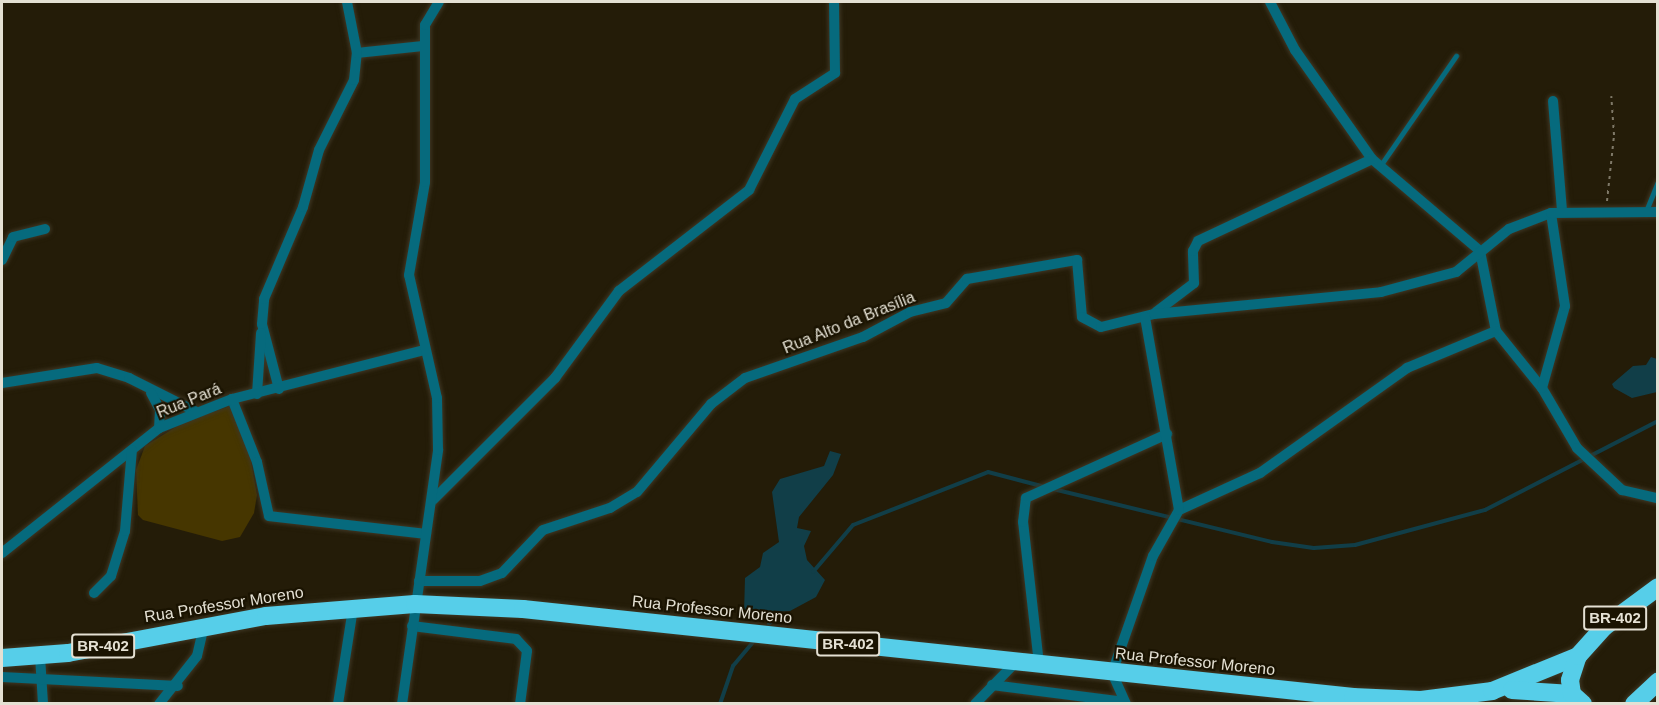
<!DOCTYPE html>
<meta charset="utf-8">
<style>
body{margin:0}
#map{position:relative;width:1659px;height:705px;overflow:hidden;background:#241c08;font-family:Arial,sans-serif}
div>[style]{position:absolute}
[style*='--x']{left:calc(var(--x)*1px);top:calc(var(--y)*1px);width:calc(var(--w)*1px);rotate:calc(var(--a)*1deg)}
.green>*{inset:0;background:#463600}
.water>*{inset:0;background:#113e48}
.stream>*{height:4px;margin:-2px;padding:0 2px;transform-origin:2px;border-radius:2px;background:#113e48}
.path>*{height:2px;margin-top:-1px;transform-origin:0;background:repeating-linear-gradient(90deg,#7f7968 0 3px,transparent 0 7.5px)}
.roads{filter:drop-shadow(0 0 2px #3f3724) drop-shadow(0 0 2px #3f3724)}
.lane>*{height:5px;margin:-2.5px;padding:0 2.5px;transform-origin:2.5px;border-radius:2.5px;background:#066a7d}
.street>*{height:10px;margin:-5px;padding:0 5px;transform-origin:5px;border-radius:5px;background:#066a7d}
.highway>*{height:18px;margin:-9px;padding:0 9px;transform-origin:9px;border-radius:9px;background:#56cee9}
span{translate:-50% -50%;white-space:nowrap;text-align:center;line-height:1.15;-webkit-text-stroke:4.5px #1a1301;paint-order:stroke}
.shield-label span{padding:2px 4px;background:#1a1301;border:2px solid;border-radius:4px;-webkit-text-stroke-width:0}
.shield-label{font-size:15px;color:#e4e0d3;font-weight:700}
.street-label{font-size:16px;color:#e4e0d3}
.frame{position:absolute;inset:0;border:3px solid #e4e0d3;pointer-events:none}
</style>
<div id="map">
<div class="green">
<i style="clip-path:polygon(230px 406px,250px 456px,257px 495px,254px 513px,240px 537px,222px 541px,143px 520px,138px 515px,136px 470px,145px 446px,184px 422px)"></i>
</div>
<div class="water">
<i style="clip-path:polygon(1651px 357px,1657px 359px,1657px 392px,1632px 398px,1614px 388px,1612px 384px,1633px 366px,1646px 365px)"></i>
<i style="clip-path:polygon(830px 451px,841px 454px,833px 475px,799px 517px,797px 528px,811px 531px,804px 546px,807px 560px,825px 580px,816px 597px,790px 611px,744px 613px,745px 578px,760px 567px,763px 553px,779px 542px,772px 492px,780px 479px,824px 466px)"></i>
</div>
<div class="stream">
<i style="--x:1053;--y:489;--w:225;--a:13.6"></i>
<i style="--x:1272;--y:542;--w:42;--a:8.1"></i>
<i style="--x:1314;--y:548;--w:41;--a:-4.2"></i>
<i style="--x:1355;--y:545;--w:135;--a:-15.1"></i>
<i style="--x:1485;--y:510;--w:195;--a:-27.2"></i>
<i style="--x:813;--y:572;--w:62;--a:-49.6"></i>
<i style="--x:853;--y:525;--w:145;--a:-21.4"></i>
<i style="--x:988;--y:472;--w:59;--a:14.7"></i>
<i style="--x:769;--y:624;--w:16;--a:-50"></i>
<i style="--x:720;--y:704;--w:40;--a:-71.1"></i>
<i style="--x:733;--y:666;--w:30;--a:-50"></i>
</div>
<div class="path">
<i style="--x:1607;--y:201;--w:66;--a:-83.9"></i>
<i style="--x:1614;--y:135;--w:39;--a:-94"></i>
</div>
<div class="roads">
<div class="lane">
<i style="--x:1380;--y:166;--w:134;--a:-55.4"></i>
<i style="--x:1646;--y:211;--w:31;--a:-68"></i>
</div>
<div class="street">
<i style="--x:1270;--y:2;--w:54;--a:62.5"></i>
<i style="--x:1295;--y:50;--w:133;--a:54.8"></i>
<i style="--x:1372;--y:159;--w:142;--a:40.4"></i>
<i style="--x:1480;--y:251;--w:82;--a:78.7"></i>
<i style="--x:1496;--y:331;--w:73;--a:51.1"></i>
<i style="--x:1542;--y:388;--w:69;--a:59.7"></i>
<i style="--x:1577;--y:448;--w:62;--a:43"></i>
<i style="--x:1622;--y:490;--w:37;--a:13"></i>
<i style="--x:357;--y:53;--w:66;--a:-6.1"></i>
<i style="--x:1553;--y:101;--w:109;--a:85.3"></i>
<i style="--x:2;--y:260;--w:25;--a:-64"></i>
<i style="--x:13;--y:237;--w:33;--a:-14"></i>
<i style="--x:1156;--y:312;--w:48;--a:-37.3"></i>
<i style="--x:1194;--y:283;--w:32;--a:-92"></i>
<i style="--x:1193;--y:251;--w:11;--a:-63"></i>
<i style="--x:1198;--y:241;--w:192;--a:-25.2"></i>
<i style="--x:2;--y:383;--w:96;--a:-9"></i>
<i style="--x:97;--y:368;--w:34;--a:17"></i>
<i style="--x:129;--y:378;--w:74;--a:26.6"></i>
<i style="--x:1542;--y:388;--w:85;--a:-74.3"></i>
<i style="--x:1565;--y:306;--w:94;--a:-98.6"></i>
<i style="--x:279;--y:389;--w:67;--a:-104.7"></i>
<i style="--x:262;--y:324;--w:25;--a:-85"></i>
<i style="--x:264;--y:299;--w:100;--a:-67"></i>
<i style="--x:303;--y:207;--w:59;--a:-74.3"></i>
<i style="--x:319;--y:150;--w:78;--a:-63.4"></i>
<i style="--x:354;--y:80;--w:27;--a:-84"></i>
<i style="--x:357;--y:53;--w:52;--a:-101.1"></i>
<i style="--x:151;--y:393;--w:19;--a:62"></i>
<i style="--x:160;--y:410;--w:18;--a:93"></i>
<i style="--x:257;--y:394;--w:61;--a:-86.2"></i>
<i style="--x:232;--y:399;--w:68;--a:68.4"></i>
<i style="--x:257;--y:462;--w:55;--a:77.5"></i>
<i style="--x:269;--y:516;--w:158;--a:6.5"></i>
<i style="--x:433;--y:500;--w:173;--a:-45"></i>
<i style="--x:555;--y:378;--w:108;--a:-53.7"></i>
<i style="--x:619;--y:291;--w:165;--a:-37.8"></i>
<i style="--x:749;--y:190;--w:102;--a:-63.2"></i>
<i style="--x:795;--y:99;--w:48;--a:-33"></i>
<i style="--x:835;--y:73;--w:71;--a:-90.8"></i>
<i style="--x:1179;--y:510;--w:89;--a:-24.6"></i>
<i style="--x:1260;--y:473;--w:181;--a:-35.5"></i>
<i style="--x:1407;--y:368;--w:96;--a:-22.6"></i>
<i style="--x:2;--y:553;--w:201;--a:-38.5"></i>
<i style="--x:159;--y:428;--w:79;--a:-21.7"></i>
<i style="--x:232;--y:399;--w:198;--a:-14.3"></i>
<i style="--x:419;--y:581;--w:61;--a:0"></i>
<i style="--x:480;--y:581;--w:23;--a:-20"></i>
<i style="--x:502;--y:573;--w:59;--a:-46.4"></i>
<i style="--x:543;--y:530;--w:71;--a:-18.2"></i>
<i style="--x:610;--y:508;--w:31;--a:-31"></i>
<i style="--x:637;--y:492;--w:115;--a:-49.9"></i>
<i style="--x:711;--y:404;--w:43;--a:-37.4"></i>
<i style="--x:745;--y:378;--w:125;--a:-19.2"></i>
<i style="--x:863;--y:337;--w:53;--a:-28"></i>
<i style="--x:910;--y:312;--w:37;--a:-14"></i>
<i style="--x:946;--y:303;--w:32;--a:-49"></i>
<i style="--x:967;--y:279;--w:112;--a:-9.8"></i>
<i style="--x:1077;--y:260;--w:57;--a:85"></i>
<i style="--x:1082;--y:317;--w:21;--a:28"></i>
<i style="--x:1101;--y:327;--w:55;--a:-13.8"></i>
<i style="--x:1154;--y:314;--w:228;--a:-5.5"></i>
<i style="--x:1381;--y:292;--w:78;--a:-14.9"></i>
<i style="--x:1456;--y:272;--w:68;--a:-39.1"></i>
<i style="--x:1509;--y:229;--w:45;--a:-20.9"></i>
<i style="--x:1551;--y:213;--w:107;--a:-0.5"></i>
<i style="--x:94;--y:593;--w:24;--a:-45"></i>
<i style="--x:111;--y:576;--w:47;--a:-72.7"></i>
<i style="--x:125;--y:531;--w:81;--a:-85.1"></i>
<i style="--x:412;--y:626;--w:105;--a:7.1"></i>
<i style="--x:516;--y:639;--w:16;--a:47"></i>
<i style="--x:527;--y:651;--w:53;--a:97.5"></i>
<i style="--x:40;--y:656;--w:48;--a:86.4"></i>
<i style="--x:1039;--y:664;--w:143;--a:-96.4"></i>
<i style="--x:1023;--y:522;--w:24;--a:-83"></i>
<i style="--x:1026;--y:498;--w:155;--a:-24.4"></i>
<i style="--x:2;--y:677;--w:176;--a:2.9"></i>
<i style="--x:992;--y:685;--w:134;--a:7.3"></i>
<i style="--x:159;--y:704;--w:61;--a:-51.6"></i>
<i style="--x:197;--y:656;--w:32;--a:-77"></i>
<i style="--x:338;--y:704;--w:97;--a:-81.1"></i>
<i style="--x:402;--y:704;--w:257;--a:-81.9"></i>
<i style="--x:438;--y:450;--w:52;--a:-91.1"></i>
<i style="--x:437;--y:398;--w:126;--a:-102.8"></i>
<i style="--x:409;--y:275;--w:94;--a:-80.2"></i>
<i style="--x:425;--y:182;--w:157;--a:-90"></i>
<i style="--x:425;--y:25;--w:27;--a:-59"></i>
<i style="--x:975;--y:704;--w:59;--a:-45.7"></i>
<i style="--x:1126;--y:704;--w:34;--a:-114"></i>
<i style="--x:1112;--y:673;--w:124;--a:-70.7"></i>
<i style="--x:1153;--y:556;--w:53;--a:-60.5"></i>
<i style="--x:1179;--y:510;--w:196;--a:-100"></i>
</div>
<div class="highway">
<i style="--x:2;--y:658;--w:66;--a:-4.3"></i>
<i style="--x:68;--y:653;--w:201;--a:-10.6"></i>
<i style="--x:266;--y:616;--w:149;--a:-4.6"></i>
<i style="--x:415;--y:604;--w:108;--a:2.7"></i>
<i style="--x:523;--y:609;--w:835;--a:6.05"></i>
<i style="--x:1353;--y:697;--w:68;--a:2.5"></i>
<i style="--x:1421;--y:700;--w:72;--a:-7.2"></i>
<i style="--x:1492;--y:691;--w:93;--a:-22.1"></i>
<i style="--x:1512;--y:690;--w:60;--a:3.8"></i>
<i style="--x:1583;--y:704;--w:15;--a:-138"></i>
<i style="--x:1572;--y:694;--w:14;--a:-98"></i>
<i style="--x:1570;--y:680;--w:25;--a:-72"></i>
<i style="--x:1578;--y:656;--w:39;--a:-48"></i>
<i style="--x:1604;--y:627;--w:67;--a:-36.5"></i>
<i style="--x:1634;--y:704;--w:33;--a:-43"></i>
</div>
</div>
<div class="shield-label">
<span style="left:1615px;top:618px">BR-402</span>
<span style="left:848px;top:644px">BR-402</span>
<span style="left:103px;top:646px">BR-402</span>
</div>
<div class="street-label">
<span style="left:849px;top:323px;rotate:-22deg">Rua Alto da Brasília</span>
<span style="left:189px;top:401px;rotate:-22deg">Rua Pará</span>
<span style="left:224px;top:605px;rotate:-9deg">Rua Professor Moreno</span>
<span style="left:712px;top:610px;rotate:6deg">Rua Professor Moreno</span>
<span style="left:1195px;top:662px;rotate:6deg">Rua Professor Moreno</span>
</div>
<div class="frame"></div>
</div>
